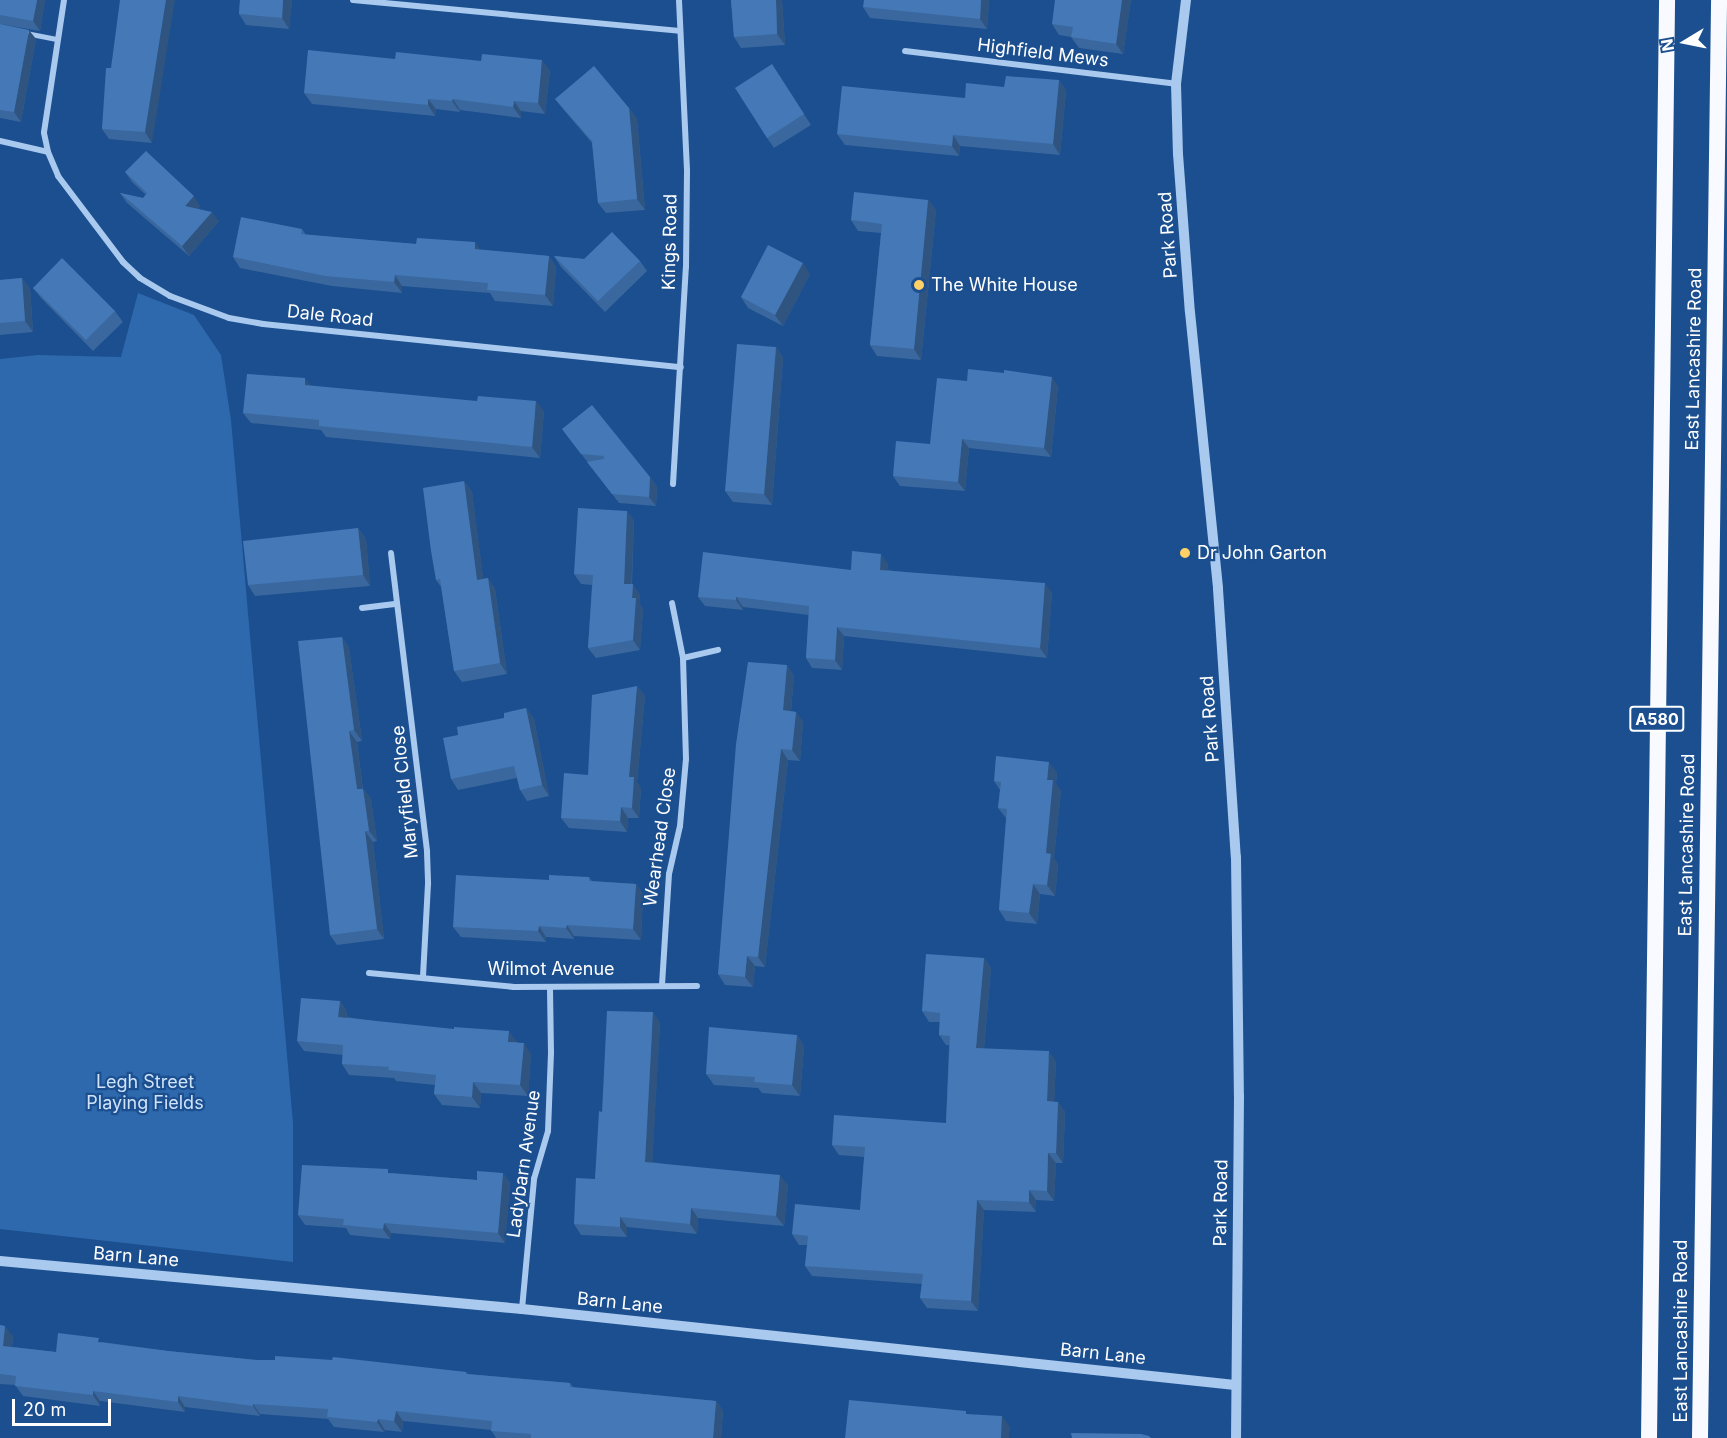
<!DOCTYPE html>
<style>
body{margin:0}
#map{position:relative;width:1727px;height:1438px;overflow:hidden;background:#1b4f8f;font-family:Inter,sans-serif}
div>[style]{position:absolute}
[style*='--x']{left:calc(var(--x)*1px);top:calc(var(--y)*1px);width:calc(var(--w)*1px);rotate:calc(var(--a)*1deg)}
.green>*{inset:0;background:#2e69ad}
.service>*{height:4.5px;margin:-2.25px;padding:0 2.25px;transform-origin:2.25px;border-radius:2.25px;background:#a9c9ee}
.minor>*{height:6px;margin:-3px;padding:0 3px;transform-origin:3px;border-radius:3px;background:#a9c9ee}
.tertiary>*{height:10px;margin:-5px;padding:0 5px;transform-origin:5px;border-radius:5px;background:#a9c9ee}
.trunk>*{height:16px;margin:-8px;padding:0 8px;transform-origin:8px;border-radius:8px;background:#f8faff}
.wall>*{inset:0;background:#3a679d}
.shaded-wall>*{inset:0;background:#305480}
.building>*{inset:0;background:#4478b7}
.dots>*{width:16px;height:16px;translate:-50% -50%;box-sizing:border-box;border:3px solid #1b4f8f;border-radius:50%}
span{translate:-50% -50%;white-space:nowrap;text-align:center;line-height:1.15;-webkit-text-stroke:4.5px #1b4f8f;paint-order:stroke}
.shield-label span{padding:2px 4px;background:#1b4f8f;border:2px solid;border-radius:4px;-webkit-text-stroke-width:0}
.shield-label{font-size:16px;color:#fff;font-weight:700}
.street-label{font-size:18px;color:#fff}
.poi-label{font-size:18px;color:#fff}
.left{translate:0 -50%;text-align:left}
.park-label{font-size:18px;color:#cfe3fa}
.north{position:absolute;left:1655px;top:12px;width:60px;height:60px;-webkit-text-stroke:4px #1b4f8f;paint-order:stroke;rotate:260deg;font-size:16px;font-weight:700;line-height:24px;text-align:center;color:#fff}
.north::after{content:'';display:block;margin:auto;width:21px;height:27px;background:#fff;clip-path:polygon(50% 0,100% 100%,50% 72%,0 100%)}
.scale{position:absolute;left:12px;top:1399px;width:99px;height:27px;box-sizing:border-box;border:3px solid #fff;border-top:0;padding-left:8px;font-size:18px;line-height:21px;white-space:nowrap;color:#fff;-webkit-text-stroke:4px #1b4f8f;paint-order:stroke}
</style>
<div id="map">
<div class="green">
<i style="clip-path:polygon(138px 293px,194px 315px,221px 355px,231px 420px,293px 1123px,293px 1262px,0 1229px,0 359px,38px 355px,121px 357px)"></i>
</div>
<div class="service">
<i style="--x:26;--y:33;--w:32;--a:11"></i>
</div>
<div class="minor">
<i style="--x:64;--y:0;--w:134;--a:98.6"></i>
<i style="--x:44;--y:133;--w:19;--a:78"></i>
<i style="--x:48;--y:152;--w:26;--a:67"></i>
<i style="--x:58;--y:176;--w:108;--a:52.9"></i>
<i style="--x:123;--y:262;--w:23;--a:43"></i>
<i style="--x:140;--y:278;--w:35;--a:31"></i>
<i style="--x:170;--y:296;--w:63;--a:20.4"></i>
<i style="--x:229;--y:318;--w:35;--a:10"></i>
<i style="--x:263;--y:324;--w:420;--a:5.9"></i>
<i style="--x:353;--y:0;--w:328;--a:5.4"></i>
<i style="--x:905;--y:51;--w:273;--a:6.9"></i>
<i style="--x:0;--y:141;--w:49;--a:12.9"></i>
<i style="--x:673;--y:484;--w:217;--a:-86.6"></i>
<i style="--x:686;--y:267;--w:97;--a:-89.4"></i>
<i style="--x:687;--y:170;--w:170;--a:-92.7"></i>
<i style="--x:391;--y:553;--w:301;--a:83.1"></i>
<i style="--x:427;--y:852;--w:32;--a:88"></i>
<i style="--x:428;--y:884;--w:93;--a:93.1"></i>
<i style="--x:362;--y:608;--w:35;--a:-7"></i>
<i style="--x:683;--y:658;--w:36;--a:-13"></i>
<i style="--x:369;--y:973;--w:146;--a:5.5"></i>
<i style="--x:514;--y:987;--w:183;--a:-0.3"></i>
<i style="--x:662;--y:985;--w:111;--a:-86.4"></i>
<i style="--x:669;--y:874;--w:49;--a:-77.1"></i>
<i style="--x:680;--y:826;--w:67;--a:-84.9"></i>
<i style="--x:686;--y:759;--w:101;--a:-91.7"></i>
<i style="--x:683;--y:658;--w:56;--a:-101.3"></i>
<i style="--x:522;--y:1309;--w:131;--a:-84.7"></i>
<i style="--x:534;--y:1179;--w:50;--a:-73.7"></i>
<i style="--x:548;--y:1131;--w:78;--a:-87.8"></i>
<i style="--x:551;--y:1053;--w:66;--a:-90.9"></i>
</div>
<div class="tertiary">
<i style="--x:1186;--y:0;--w:85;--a:96.8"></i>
<i style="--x:1176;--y:84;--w:70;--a:88.4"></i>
<i style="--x:1178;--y:154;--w:158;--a:85.7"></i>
<i style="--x:1190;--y:312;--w:278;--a:84.2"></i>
<i style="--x:1218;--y:589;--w:269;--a:86.2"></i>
<i style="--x:1236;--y:857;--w:239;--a:89.3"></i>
<i style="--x:1239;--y:1096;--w:342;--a:90.5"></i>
<i style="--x:0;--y:1261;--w:524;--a:5.25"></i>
<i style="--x:522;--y:1309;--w:717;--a:6.08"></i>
</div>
<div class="trunk">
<i style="--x:1649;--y:1438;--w:1438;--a:-89.28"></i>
<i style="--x:1700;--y:1438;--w:1438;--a:-89.24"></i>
</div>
<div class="wall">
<i style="clip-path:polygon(0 0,45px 0,40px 31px,0 24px,36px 39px,21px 122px,0 118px)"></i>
<i style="clip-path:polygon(240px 0,292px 0,289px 29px,246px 25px,239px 14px)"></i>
<i style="clip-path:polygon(731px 0,782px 0,785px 45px,741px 48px,734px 37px)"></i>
<i style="clip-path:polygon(989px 0,987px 29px,870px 18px,863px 7px)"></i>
<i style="clip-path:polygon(1131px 0,1123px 54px,1079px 48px,1071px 37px,1059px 35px,1052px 24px)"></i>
<i style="clip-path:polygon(395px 59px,550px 70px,545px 114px,521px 111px,521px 118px,460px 110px,460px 112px,436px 109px,435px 116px,312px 104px,304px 93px)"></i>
<i style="clip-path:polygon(111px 68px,152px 143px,109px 139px,102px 129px)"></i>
<i style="clip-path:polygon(779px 75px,811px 125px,774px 148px,767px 138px)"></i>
<i style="clip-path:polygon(1059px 80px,1066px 91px,1060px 155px,960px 146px,959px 156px,845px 145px,837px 134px,965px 98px)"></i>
<i style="clip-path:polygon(555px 99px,629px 108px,637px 119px,645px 210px,606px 213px,598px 203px,592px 143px,563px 109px)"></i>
<i style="clip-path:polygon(125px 172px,200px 206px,198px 209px,219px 221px,189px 256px,127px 203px,120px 193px,143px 198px,146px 195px,132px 182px)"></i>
<i style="clip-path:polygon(928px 200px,936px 210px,921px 360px,877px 356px,870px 345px,881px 233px,858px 231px,851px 220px)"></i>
<i style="clip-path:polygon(302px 229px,306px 235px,416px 244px,475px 242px,480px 250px,549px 256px,556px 267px,553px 306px,495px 301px,490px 293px,402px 286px,402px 293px,332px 286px,240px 268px,233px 257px)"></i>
<i style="clip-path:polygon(554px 256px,584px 259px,640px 261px,647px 271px,605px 312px,561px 267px)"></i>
<i style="clip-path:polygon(810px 274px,783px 326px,748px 308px,741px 297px)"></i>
<i style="clip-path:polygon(22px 278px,30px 289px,33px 332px,0 335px,0 280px)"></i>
<i style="clip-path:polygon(33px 288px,115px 311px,123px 322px,93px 351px,41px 298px)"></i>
<i style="clip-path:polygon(776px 347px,783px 358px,772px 505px,733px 502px,725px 491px)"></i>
<i style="clip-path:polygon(967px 381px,1058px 386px,1051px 457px,969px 448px,965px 491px,900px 486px,893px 476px,930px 444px)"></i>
<i style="clip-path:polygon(310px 386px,544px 411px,540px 458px,326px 437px,321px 430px,251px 423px,243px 413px)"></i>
<i style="clip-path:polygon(562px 429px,650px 477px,657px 487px,656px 506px,619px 503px)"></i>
<i style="clip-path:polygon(464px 481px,472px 492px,483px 579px,488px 578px,495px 589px,507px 674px,462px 682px,454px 671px,441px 587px,436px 580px)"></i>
<i style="clip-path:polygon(627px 511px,634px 521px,632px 584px,640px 595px,639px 603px,643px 609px,640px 650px,596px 658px,588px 648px,592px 585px,581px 584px,574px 574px)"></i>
<i style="clip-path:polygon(358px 528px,366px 539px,370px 586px,255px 596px,248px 585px)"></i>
<i style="clip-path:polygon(888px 564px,887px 570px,1052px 592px,1047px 658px,844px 636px,842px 670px,812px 668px,806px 658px,809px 615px,743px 607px,743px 610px,705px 606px,698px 597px)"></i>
<i style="clip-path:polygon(342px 637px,349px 648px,362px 741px,357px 742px,363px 789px,371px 799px,377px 841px,373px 842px,384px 939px,337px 945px,330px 935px)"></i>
<i style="clip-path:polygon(787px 665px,794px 676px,791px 711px,796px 712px,803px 722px,800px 761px,788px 760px,765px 967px,755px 966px,753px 987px,725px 985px,718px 974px)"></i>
<i style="clip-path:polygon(637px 686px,645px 696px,637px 782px,641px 788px,639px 818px,628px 818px,627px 832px,569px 828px,561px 818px,588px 775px)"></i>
<i style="clip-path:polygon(526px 708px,534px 719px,549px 796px,527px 801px,520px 790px,517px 778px,458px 790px,451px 779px,458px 735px,504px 718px)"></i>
<i style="clip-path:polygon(1057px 772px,1056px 784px,1061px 791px,1054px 858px,1058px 865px,1055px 896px,1040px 894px,1037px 924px,1006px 921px,999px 910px,1006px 818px,998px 808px,1000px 790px,994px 781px)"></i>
<i style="clip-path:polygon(589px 877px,592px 881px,636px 884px,643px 894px,641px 940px,574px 936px,574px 939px,546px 937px,546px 942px,461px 937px,453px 927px,549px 880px)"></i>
<i style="clip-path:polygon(984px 958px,991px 968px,984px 1049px,1056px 1061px,1054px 1102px,1058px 1102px,1065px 1112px,1063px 1163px,1056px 1163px,1054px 1201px,1036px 1200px,1036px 1212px,984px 1210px,978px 1311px,927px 1308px,920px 1298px,922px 1284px,812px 1276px,805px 1266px,807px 1245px,799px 1245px,792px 1234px,860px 1210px,864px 1157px,839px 1155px,832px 1145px,946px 1123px,949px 1045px,946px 1045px,939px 1035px,940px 1022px,929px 1022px,922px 1011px)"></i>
<i style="clip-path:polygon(340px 1001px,347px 1012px,347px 1017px,517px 1042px,531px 1054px,528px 1096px,481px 1093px,480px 1108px,442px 1105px,434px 1094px,435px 1085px,396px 1081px,394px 1078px,349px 1075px,342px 1064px,343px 1055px,304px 1051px,297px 1041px)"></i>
<i style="clip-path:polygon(660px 1022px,652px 1162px,788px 1185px,784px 1226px,698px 1218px,697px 1234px,627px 1227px,627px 1237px,581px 1235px,574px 1224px,595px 1179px,602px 1112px)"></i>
<i style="clip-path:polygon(797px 1035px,804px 1046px,800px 1096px,762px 1093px,758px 1088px,714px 1085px,706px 1074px)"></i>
<i style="clip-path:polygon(391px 1173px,477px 1180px,503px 1173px,510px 1183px,505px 1243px,391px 1233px,390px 1239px,350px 1235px,346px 1228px,305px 1225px,298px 1215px)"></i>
<i style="clip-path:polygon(0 1325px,13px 1336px,12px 1347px,56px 1352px,102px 1342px,168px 1351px,257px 1360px,466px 1372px,468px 1374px,570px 1383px,573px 1387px,716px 1401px,723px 1411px,721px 1438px,496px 1438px,491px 1430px,403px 1421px,402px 1432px,385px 1430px,384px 1432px,334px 1427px,328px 1419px,260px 1414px,260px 1416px,185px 1407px,185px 1412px,100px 1401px,100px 1406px,23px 1396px,15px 1385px,0 1384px)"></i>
</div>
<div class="shaded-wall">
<i style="clip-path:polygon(37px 0,45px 0,40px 31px,33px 21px)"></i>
<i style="clip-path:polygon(166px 0,175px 0,152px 143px,145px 132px)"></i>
<i style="clip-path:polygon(283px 0,292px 0,289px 29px,282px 18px)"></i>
<i style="clip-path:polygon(776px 0,782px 0,785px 45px,777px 34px)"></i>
<i style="clip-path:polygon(981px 0,989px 0,987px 29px,980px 19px)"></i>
<i style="clip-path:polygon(1122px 0,1131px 0,1123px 54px,1116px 44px)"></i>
<i style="clip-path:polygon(29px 30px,36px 39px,21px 122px,14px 112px)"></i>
<i style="clip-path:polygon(542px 60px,550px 70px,545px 114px,538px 103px)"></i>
<i style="clip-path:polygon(1059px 80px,1066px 91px,1060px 155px,1053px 144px)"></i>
<i style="clip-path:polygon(428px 99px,436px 109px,435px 116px,428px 105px)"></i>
<i style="clip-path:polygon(453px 99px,460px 110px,460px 112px,452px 101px)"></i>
<i style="clip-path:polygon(514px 101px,521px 111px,521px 118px,513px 107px)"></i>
<i style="clip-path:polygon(629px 108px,637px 119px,645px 210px,637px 199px)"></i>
<i style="clip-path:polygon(953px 135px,960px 146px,959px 156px,952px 146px)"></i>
<i style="clip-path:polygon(194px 196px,200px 206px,192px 216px,185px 206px)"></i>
<i style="clip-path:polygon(928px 200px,936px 210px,921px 360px,914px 349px)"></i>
<i style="clip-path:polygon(212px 212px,219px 221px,189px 256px,182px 246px)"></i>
<i style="clip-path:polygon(475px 242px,483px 253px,475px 249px)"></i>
<i style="clip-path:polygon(549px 256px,556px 267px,553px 306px,545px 295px)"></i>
<i style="clip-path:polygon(803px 263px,810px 274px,783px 326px,775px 315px)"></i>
<i style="clip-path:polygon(395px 275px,402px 286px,402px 293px,394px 282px)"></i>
<i style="clip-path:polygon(22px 278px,30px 289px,33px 332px,25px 321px)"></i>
<i style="clip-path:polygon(776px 347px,783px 358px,772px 505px,764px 494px)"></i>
<i style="clip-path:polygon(1052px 377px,1058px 386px,1051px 457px,1044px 448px)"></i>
<i style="clip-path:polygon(305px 378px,313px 389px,305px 385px)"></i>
<i style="clip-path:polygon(536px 401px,544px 411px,540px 458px,532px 447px)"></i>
<i style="clip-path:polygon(962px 439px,969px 448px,965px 491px,958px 482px)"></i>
<i style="clip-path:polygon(650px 477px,657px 487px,656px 506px,649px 497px)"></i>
<i style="clip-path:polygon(464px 481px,472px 492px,485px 591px,477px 580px)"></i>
<i style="clip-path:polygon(627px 511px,634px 521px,631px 594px,624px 584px)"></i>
<i style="clip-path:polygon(358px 528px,366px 539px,370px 586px,363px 575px)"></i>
<i style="clip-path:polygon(881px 554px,888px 564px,887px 579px,880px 570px)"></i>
<i style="clip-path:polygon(488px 578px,495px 589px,507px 674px,500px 663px)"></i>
<i style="clip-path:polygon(1045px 583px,1052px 592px,1047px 658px,1040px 648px)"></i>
<i style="clip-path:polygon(633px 584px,640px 595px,639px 603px,643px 609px,640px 650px,633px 640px,632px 598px)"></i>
<i style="clip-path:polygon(736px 597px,743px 607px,743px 610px,736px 600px)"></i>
<i style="clip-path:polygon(837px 627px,844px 636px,842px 670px,835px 660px)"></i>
<i style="clip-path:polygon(342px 637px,349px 648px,362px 741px,354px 730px)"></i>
<i style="clip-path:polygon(787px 665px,794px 676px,790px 721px,783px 710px)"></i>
<i style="clip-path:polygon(637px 686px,645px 696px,637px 782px,641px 788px,639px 818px,632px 808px,629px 777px)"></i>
<i style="clip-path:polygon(526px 708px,534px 719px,549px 796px,542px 785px)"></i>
<i style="clip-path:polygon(796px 712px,803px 722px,800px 761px,792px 750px)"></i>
<i style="clip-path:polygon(349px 731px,357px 742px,364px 800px,357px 789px)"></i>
<i style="clip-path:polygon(781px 749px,788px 760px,765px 967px,758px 957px)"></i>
<i style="clip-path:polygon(1049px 762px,1057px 772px,1056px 784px,1061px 791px,1054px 858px,1058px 865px,1055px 896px,1047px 885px,1046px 853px,1047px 780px)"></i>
<i style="clip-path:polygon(363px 789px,371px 799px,377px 841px,369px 831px)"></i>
<i style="clip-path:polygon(621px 807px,628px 818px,627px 832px,620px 821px)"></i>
<i style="clip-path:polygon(365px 831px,373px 842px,384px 939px,377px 929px)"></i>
<i style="clip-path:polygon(636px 884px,643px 894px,641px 940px,633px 929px)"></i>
<i style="clip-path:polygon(1033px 884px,1040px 894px,1037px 924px,1029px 913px)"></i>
<i style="clip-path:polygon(567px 925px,574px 936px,574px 939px,566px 928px)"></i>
<i style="clip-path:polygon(539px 926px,546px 937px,546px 942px,538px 931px)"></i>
<i style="clip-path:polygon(747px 956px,755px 966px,753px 987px,745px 977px)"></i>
<i style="clip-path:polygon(984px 958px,991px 968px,983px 1059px,976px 1048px)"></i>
<i style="clip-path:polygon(340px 1001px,347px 1012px,346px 1027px,338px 1017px)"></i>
<i style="clip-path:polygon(653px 1012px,660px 1022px,652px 1172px,645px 1162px)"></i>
<i style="clip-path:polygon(509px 1031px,517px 1042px,508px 1042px)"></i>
<i style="clip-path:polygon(797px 1035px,804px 1046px,800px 1096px,792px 1085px)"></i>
<i style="clip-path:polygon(524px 1043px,531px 1054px,528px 1096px,520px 1085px)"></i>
<i style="clip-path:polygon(1049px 1051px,1056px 1061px,1054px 1111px,1047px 1101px)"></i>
<i style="clip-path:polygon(473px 1082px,481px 1093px,480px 1108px,472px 1097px)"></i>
<i style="clip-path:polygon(1058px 1102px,1065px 1112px,1063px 1163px,1056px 1153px)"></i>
<i style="clip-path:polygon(1048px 1153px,1056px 1163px,1054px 1201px,1047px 1191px)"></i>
<i style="clip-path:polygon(503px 1173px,510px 1183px,505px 1243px,498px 1233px)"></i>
<i style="clip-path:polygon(780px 1175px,788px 1185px,784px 1226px,776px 1216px)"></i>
<i style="clip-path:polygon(1029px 1190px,1036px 1200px,1036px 1212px,1029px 1202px)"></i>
<i style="clip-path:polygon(977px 1200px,984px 1210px,978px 1311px,971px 1301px)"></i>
<i style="clip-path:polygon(691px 1208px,698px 1218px,697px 1234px,690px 1224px)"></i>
<i style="clip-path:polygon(620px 1217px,627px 1227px,627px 1237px,620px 1227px)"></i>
<i style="clip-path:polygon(384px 1223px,391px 1233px,390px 1239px,383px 1229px)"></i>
<i style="clip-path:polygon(5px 1326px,13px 1336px,11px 1356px,3px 1346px)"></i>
<i style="clip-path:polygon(93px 1391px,100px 1401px,100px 1406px,93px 1395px)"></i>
<i style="clip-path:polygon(178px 1396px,185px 1407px,185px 1412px,178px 1402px)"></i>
<i style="clip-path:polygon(716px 1401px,723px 1411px,721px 1438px,713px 1438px)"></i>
<i style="clip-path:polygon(253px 1404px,260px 1414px,260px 1416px,253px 1406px)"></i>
<i style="clip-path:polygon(396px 1411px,403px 1421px,402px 1432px,394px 1421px)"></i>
<i style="clip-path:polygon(1002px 1416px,1010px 1427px,1009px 1438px,1001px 1438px)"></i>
<i style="clip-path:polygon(378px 1419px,385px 1430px,384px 1432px,377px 1422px)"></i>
</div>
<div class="building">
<i style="clip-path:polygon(0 0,37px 0,33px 21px,0 15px)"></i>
<i style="clip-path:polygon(120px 0,166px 0,145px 132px,102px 129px,106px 68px,111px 68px)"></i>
<i style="clip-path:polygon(240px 0,283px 0,282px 18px,239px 14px)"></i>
<i style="clip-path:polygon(731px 0,776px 0,777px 34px,734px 37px)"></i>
<i style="clip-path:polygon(864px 0,981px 0,980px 19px,863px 7px)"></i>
<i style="clip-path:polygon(1055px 0,1122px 0,1116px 44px,1071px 37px,1073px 27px,1052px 24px)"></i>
<i style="clip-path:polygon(0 24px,29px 30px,14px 112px,0 110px)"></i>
<i style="clip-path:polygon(308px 50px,395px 59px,396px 52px,481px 61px,482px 54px,542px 60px,538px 103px,514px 101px,513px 107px,453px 99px,452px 101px,428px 99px,428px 105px,304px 93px)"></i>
<i style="clip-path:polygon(772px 64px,804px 114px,767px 138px,735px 88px)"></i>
<i style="clip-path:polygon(594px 66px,629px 108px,637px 199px,598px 203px,592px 141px,555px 99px)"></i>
<i style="clip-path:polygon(1006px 76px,1059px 80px,1053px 144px,953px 135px,952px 146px,837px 134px,842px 86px,965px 98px,966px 83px,1004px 87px)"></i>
<i style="clip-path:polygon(146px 151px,194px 196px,185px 206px,212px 212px,182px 246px,120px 193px,143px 198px,147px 193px,125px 172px)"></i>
<i style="clip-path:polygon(854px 192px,928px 200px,914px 349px,870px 345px,882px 224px,851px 220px)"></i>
<i style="clip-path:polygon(241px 217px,302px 229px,301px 234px,416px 244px,417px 238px,475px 242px,475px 249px,549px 256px,545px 295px,487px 290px,488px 283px,443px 279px,395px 275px,394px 282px,325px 276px,233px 257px)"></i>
<i style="clip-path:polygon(612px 232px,640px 261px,598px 301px,554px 256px,584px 259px)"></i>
<i style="clip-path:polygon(768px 245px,803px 263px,775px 315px,741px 297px)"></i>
<i style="clip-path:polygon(62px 258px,115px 311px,86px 340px,33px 288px)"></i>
<i style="clip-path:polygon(22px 278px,25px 321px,0 323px,0 280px)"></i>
<i style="clip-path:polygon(737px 344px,776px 347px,764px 494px,725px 491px)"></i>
<i style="clip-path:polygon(968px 369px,1004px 373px,1004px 370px,1052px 377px,1044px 448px,962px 439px,958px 482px,893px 476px,896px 441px,930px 444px,937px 378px,967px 381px)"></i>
<i style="clip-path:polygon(247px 374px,305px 378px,305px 385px,477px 401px,478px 396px,536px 401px,532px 447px,319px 426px,319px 420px,243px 413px)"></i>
<i style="clip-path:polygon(592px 405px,650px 477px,649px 497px,612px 494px,587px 462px,604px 459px,604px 456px,581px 454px,562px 429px)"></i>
<i style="clip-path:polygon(464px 481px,477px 580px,488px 578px,500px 663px,454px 671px,440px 579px,436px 580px,431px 551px,423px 488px)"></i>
<i style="clip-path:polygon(578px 508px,627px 511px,624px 584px,633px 584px,632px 598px,636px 598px,633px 640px,588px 648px,593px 575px,574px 574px)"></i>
<i style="clip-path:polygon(358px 528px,363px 575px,248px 585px,243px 541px)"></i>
<i style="clip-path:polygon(852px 551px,881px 554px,880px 570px,1045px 583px,1040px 648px,837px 627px,835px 660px,806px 658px,809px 606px,736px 597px,736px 600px,698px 597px,703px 552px,851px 570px)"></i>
<i style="clip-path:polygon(342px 637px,354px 730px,349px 731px,357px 789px,363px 789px,369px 831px,365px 831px,377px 929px,330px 935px,298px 641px)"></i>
<i style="clip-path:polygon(748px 662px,787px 665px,783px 710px,796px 712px,792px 750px,781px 749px,758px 957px,747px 956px,745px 977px,718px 974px,736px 744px)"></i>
<i style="clip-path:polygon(637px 686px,629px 777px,634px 777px,632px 808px,621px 807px,620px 821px,561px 818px,564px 773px,588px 775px,592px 695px)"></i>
<i style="clip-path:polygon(526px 708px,542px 785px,520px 790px,514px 766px,451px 779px,443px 738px,458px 735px,457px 727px,504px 718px,504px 713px)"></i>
<i style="clip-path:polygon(996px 756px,1049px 762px,1047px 780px,1053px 780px,1046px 853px,1051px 854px,1047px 885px,1033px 884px,1029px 913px,999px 910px,1007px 809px,998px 808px,1001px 782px,994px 781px)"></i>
<i style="clip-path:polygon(456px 875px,549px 880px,549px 875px,589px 877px,589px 881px,636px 884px,633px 929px,567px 925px,566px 928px,539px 926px,538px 931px,453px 927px)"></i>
<i style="clip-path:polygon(926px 954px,984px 958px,976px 1048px,1049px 1051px,1047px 1101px,1058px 1102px,1056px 1153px,1048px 1153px,1047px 1191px,1029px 1190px,1029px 1202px,977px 1200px,971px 1301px,920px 1298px,923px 1274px,805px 1266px,808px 1236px,792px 1234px,795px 1204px,860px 1210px,865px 1147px,832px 1145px,834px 1115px,946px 1123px,950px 1036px,939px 1035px,940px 1013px,922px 1011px)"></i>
<i style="clip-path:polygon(301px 998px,340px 1001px,338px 1017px,454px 1029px,454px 1027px,509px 1031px,508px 1042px,524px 1043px,520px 1085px,473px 1082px,472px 1097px,434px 1094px,436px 1075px,388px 1070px,389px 1067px,342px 1064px,343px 1045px,297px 1041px)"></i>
<i style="clip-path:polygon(607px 1011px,653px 1012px,645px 1162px,780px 1175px,776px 1216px,691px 1208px,690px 1224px,620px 1217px,620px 1227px,574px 1224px,576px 1178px,595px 1179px,599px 1111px,602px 1112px)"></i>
<i style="clip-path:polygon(709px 1027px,797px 1035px,792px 1085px,754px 1082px,755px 1077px,706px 1074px)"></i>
<i style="clip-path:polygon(302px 1165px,388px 1169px,388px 1173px,477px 1180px,477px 1171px,503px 1173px,498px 1233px,384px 1223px,383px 1229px,343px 1225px,344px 1219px,298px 1215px)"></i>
<i style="clip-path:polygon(0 1325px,5px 1326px,3px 1346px,56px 1352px,58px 1333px,99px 1338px,98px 1342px,168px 1351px,257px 1360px,275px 1360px,275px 1356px,332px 1360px,333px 1357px,466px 1372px,466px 1374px,570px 1383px,570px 1387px,716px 1401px,713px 1438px,531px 1438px,531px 1434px,491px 1431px,492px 1421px,396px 1411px,394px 1421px,378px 1419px,377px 1422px,327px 1417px,328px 1409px,253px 1404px,253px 1406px,178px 1396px,178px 1402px,93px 1391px,93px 1395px,15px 1386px,16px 1376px,0 1374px)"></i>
<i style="clip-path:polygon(849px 1400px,966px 1411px,966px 1414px,1002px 1416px,1001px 1438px,845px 1438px)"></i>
<i style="clip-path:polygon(1071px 1433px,1141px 1434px,1149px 1436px,1151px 1438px,1072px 1438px)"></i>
</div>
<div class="dots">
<i style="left:919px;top:285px;background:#ffd166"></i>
<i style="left:1185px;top:553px;background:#ffd166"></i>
</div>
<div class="shield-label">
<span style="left:1657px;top:719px">A580</span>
</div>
<div class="street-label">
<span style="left:1043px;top:53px;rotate:7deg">Highfield Mews</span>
<span style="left:1168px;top:235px;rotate:-94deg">Park Road</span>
<span style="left:670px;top:242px;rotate:-89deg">Kings Road</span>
<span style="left:330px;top:316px;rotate:6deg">Dale Road</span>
<span style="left:1694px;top:359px;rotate:-89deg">East Lancashire Road</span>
<span style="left:1210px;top:719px;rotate:-94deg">Park Road</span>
<span style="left:405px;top:792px;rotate:-96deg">Maryfield Close</span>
<span style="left:660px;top:837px;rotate:-82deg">Wearhead Close</span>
<span style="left:1687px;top:845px;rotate:-89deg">East Lancashire Road</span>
<span style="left:551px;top:969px">Wilmot Avenue</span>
<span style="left:524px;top:1164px;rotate:-82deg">Ladybarn Avenue</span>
<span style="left:1221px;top:1203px;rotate:-89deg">Park Road</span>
<span style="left:136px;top:1257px;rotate:5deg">Barn Lane</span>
<span style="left:620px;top:1303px;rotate:6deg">Barn Lane</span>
<span style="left:1681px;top:1331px;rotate:-90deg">East Lancashire Road</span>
<span style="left:1103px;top:1354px;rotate:6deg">Barn Lane</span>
</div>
<div class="poi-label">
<span class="left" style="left:931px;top:285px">The White House</span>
<span class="left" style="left:1197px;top:553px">Dr John Garton</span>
</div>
<div class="park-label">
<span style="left:145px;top:1093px">Legh Street<br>Playing Fields</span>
</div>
<div class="north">N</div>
<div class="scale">20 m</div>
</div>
